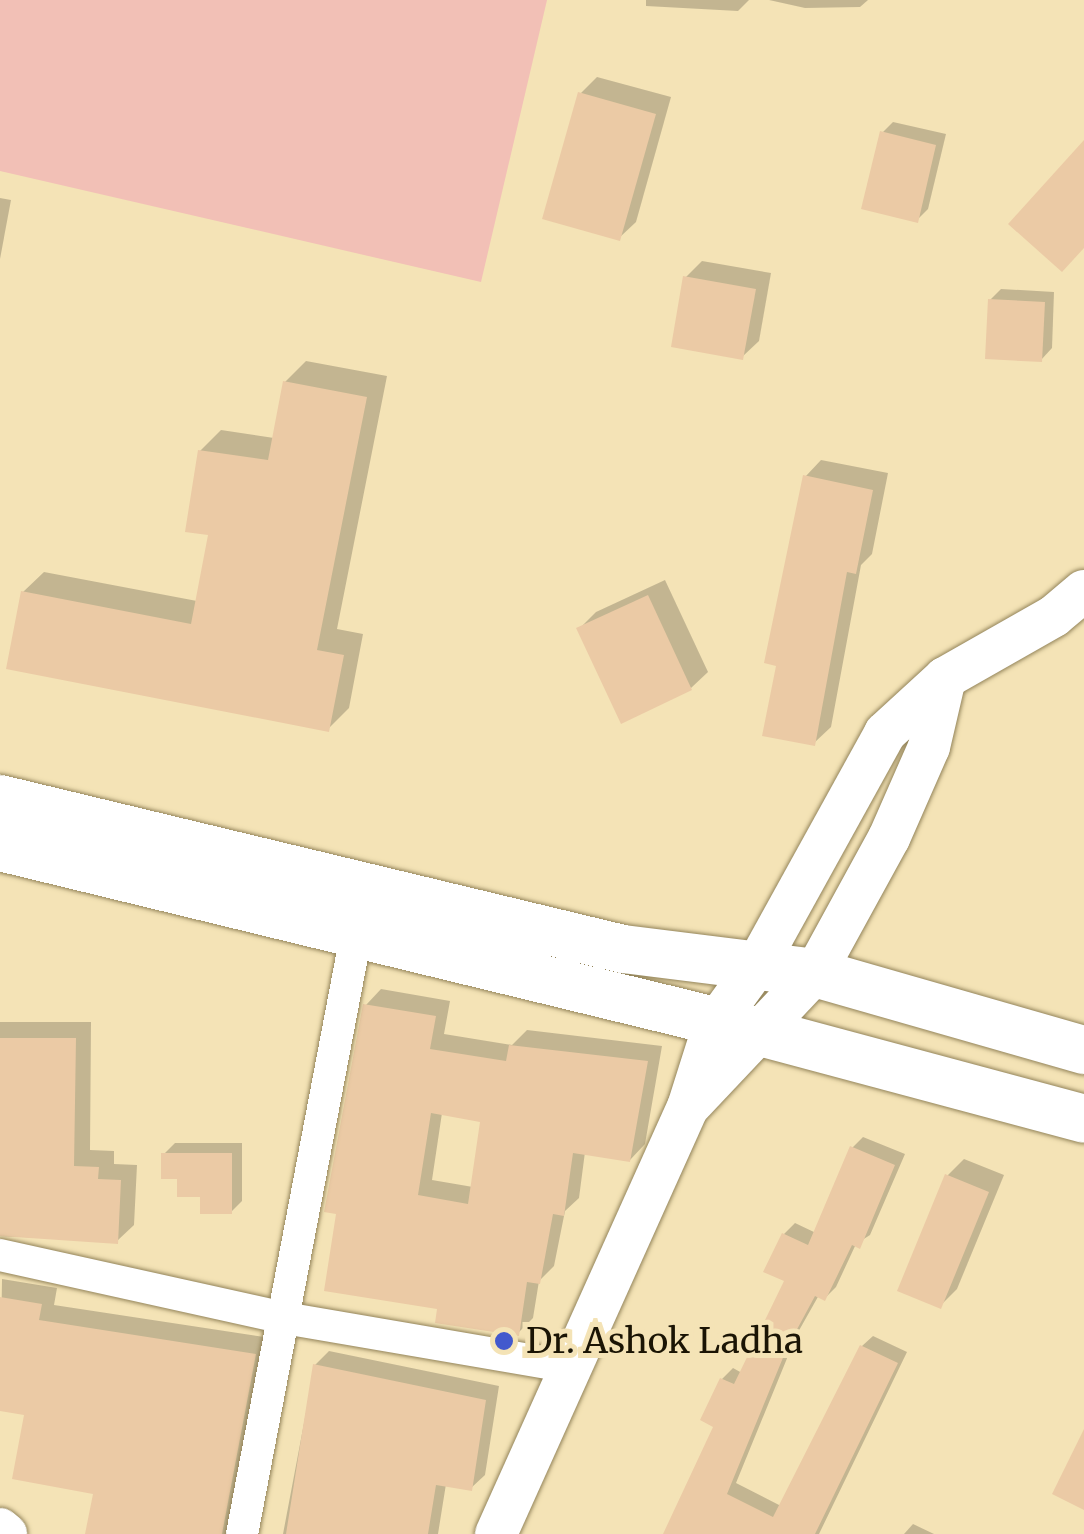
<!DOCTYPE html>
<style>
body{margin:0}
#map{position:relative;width:1084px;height:1534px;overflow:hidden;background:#f4e3b6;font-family:Merriweather,serif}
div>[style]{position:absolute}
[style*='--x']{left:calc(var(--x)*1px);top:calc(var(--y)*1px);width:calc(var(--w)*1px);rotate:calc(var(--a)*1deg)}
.green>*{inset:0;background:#f2c0b6}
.shadow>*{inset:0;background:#0003}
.building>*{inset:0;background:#ebcaa5}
.roads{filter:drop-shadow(0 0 2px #93845a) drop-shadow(0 0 2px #93845a)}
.minor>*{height:32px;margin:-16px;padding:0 16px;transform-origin:16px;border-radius:16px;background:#fff}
.tertiary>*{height:42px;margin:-21px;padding:0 21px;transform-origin:21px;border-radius:21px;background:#fff}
.secondary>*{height:48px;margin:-24px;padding:0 24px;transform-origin:24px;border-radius:24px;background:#fff}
.dots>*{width:28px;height:28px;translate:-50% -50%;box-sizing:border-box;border:5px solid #f4e3b6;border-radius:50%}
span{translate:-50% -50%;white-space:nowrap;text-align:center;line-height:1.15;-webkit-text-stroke:10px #f4e3b6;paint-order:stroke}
.poi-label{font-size:35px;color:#1a1404}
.left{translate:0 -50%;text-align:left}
</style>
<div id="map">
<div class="green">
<i style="clip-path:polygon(0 0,547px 0,481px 282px,0 171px)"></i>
</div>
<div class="shadow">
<i style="clip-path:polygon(646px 0,749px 0,738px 11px,646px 6px)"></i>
<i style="clip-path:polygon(769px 0,868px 0,860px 7px,805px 8px)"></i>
<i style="clip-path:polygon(597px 77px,671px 97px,636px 222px,619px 238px,580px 94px)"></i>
<i style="clip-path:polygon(893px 122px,946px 134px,928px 209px,917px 220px,882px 133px)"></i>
<i style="clip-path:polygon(0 198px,11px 200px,0 259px)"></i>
<i style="clip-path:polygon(702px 261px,771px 273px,759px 341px,742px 357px,686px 277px)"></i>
<i style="clip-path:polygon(1001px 289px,1054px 292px,1052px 348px,1041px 360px,990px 300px)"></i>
<i style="clip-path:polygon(306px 361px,387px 376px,337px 629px,363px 634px,349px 708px,328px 729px,23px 592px,44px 572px,197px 601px,211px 533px,200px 451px,221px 430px,274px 438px,285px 382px)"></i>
<i style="clip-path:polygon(821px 460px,888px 473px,872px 554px,861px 565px,831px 727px,814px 743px,779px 664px,805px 477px)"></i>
<i style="clip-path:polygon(665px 580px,708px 672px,691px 688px,579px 629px,596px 612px)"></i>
<i style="clip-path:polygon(evenodd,381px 989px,450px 1001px,444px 1034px,512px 1045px,527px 1030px,662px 1046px,645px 1144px,630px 1160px,585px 1152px,579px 1198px,565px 1211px,554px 1266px,539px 1281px,533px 1318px,518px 1333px,440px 1306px,366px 1005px,381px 989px,442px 1113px,483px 1120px,473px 1187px,432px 1180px,442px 1113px)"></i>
<i style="clip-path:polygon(0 1022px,91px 1022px,90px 1150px,114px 1151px,114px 1164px,137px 1165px,134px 1225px,117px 1241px,0 1236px)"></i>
<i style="clip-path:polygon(863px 1137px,905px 1154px,870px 1235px,856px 1244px,836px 1287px,825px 1298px,819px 1295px,797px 1334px,736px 1483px,781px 1506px,862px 1346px,873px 1336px,907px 1352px,819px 1534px,667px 1534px,717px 1426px,722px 1379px,733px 1368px,742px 1373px,787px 1280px,784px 1234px,795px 1223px,816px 1233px,852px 1148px)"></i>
<i style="clip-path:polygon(175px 1143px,242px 1143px,242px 1201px,231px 1212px,203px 1195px,164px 1154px)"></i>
<i style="clip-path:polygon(964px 1159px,1004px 1175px,957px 1289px,940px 1306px,947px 1176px)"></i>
<i style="clip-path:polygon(2px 1279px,57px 1288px,54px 1305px,271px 1338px,237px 1534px,88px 1534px,96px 1492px,27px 1413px,0 1409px)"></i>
<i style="clip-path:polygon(329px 1351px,499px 1386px,485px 1475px,471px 1488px,446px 1484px,438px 1534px,283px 1534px,315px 1365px)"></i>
<i style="clip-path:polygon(913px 1524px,934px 1534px,904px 1534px)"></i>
</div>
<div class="building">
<i style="clip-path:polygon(578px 92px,656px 114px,620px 241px,542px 219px)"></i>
<i style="clip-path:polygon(880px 131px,936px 145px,918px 223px,861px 209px)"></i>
<i style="clip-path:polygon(1084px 140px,1084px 248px,1062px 272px,1008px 224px)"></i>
<i style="clip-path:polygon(683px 276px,756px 289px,743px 360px,671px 347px)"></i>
<i style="clip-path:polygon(988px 299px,1045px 302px,1042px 362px,985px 359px)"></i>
<i style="clip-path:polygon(283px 381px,367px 397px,317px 650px,344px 655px,329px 732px,6px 669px,21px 591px,191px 624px,208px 535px,185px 532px,198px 450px,268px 460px)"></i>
<i style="clip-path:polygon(803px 475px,873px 490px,856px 574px,847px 572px,815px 746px,762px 736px,776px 666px,764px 663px)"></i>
<i style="clip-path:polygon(648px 595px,692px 690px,621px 724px,576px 628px)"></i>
<i style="clip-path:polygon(evenodd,363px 1004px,436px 1016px,430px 1049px,506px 1061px,509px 1045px,648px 1061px,630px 1162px,573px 1153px,564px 1216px,553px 1214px,540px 1284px,527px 1282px,519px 1336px,435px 1323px,437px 1309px,324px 1291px,336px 1214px,324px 1212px,363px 1004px,431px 1113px,480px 1122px,468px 1204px,418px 1195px,431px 1113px)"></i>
<i style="clip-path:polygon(0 1038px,76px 1038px,74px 1166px,99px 1167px,98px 1179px,121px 1180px,118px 1244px,0 1236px)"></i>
<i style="clip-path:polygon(850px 1146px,895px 1165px,860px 1249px,852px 1245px,825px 1301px,815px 1296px,787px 1348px,727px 1494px,773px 1517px,860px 1345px,898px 1363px,815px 1534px,663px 1534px,713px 1427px,700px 1420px,720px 1378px,734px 1384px,784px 1281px,763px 1272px,782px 1233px,808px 1245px)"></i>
<i style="clip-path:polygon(161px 1153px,232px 1153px,232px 1214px,200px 1214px,200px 1197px,177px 1197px,177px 1179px,161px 1179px)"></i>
<i style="clip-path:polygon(945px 1174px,989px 1192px,941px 1309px,897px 1291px)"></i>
<i style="clip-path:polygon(0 1297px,42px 1304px,39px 1320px,256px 1354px,222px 1534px,85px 1534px,93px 1494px,12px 1479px,24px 1415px,0 1411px)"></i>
<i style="clip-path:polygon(313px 1364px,486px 1400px,472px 1491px,436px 1485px,428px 1534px,286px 1534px)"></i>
<i style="clip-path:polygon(1084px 1429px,1084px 1510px,1052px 1494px)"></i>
</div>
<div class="roads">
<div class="minor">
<i style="--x:0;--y:1255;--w:291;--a:12.5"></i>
<i style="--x:284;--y:1318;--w:291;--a:9.7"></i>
<i style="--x:242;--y:1534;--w:610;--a:-79.22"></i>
</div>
<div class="tertiary">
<i style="--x:692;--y:1103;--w:179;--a:-46.6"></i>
<i style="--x:815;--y:973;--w:154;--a:-61.3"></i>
<i style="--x:889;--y:838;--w:99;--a:-66.3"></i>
<i style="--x:929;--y:747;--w:71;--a:-76.9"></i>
<i style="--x:0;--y:1529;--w:8;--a:40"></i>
<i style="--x:496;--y:1534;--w:468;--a:-65.8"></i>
<i style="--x:688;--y:1107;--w:86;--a:-72.4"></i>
<i style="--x:714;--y:1025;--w:72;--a:-54.1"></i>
<i style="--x:756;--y:967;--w:267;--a:-61.1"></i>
<i style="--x:885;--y:733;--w:81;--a:-42.5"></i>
<i style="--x:945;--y:678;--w:125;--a:-29.6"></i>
<i style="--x:1054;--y:616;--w:39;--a:-40"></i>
</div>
<div class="secondary">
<i style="--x:0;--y:799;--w:641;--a:13.54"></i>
<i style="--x:623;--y:949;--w:193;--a:7.1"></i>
<i style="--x:815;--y:973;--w:280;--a:16"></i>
<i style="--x:0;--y:847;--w:786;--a:13.68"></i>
<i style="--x:764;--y:1033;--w:331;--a:15"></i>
</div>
</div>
<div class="dots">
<i style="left:504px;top:1341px;background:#4359cd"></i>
</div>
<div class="poi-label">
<span class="left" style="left:526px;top:1341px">Dr. Ashok Ladha</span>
</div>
</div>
